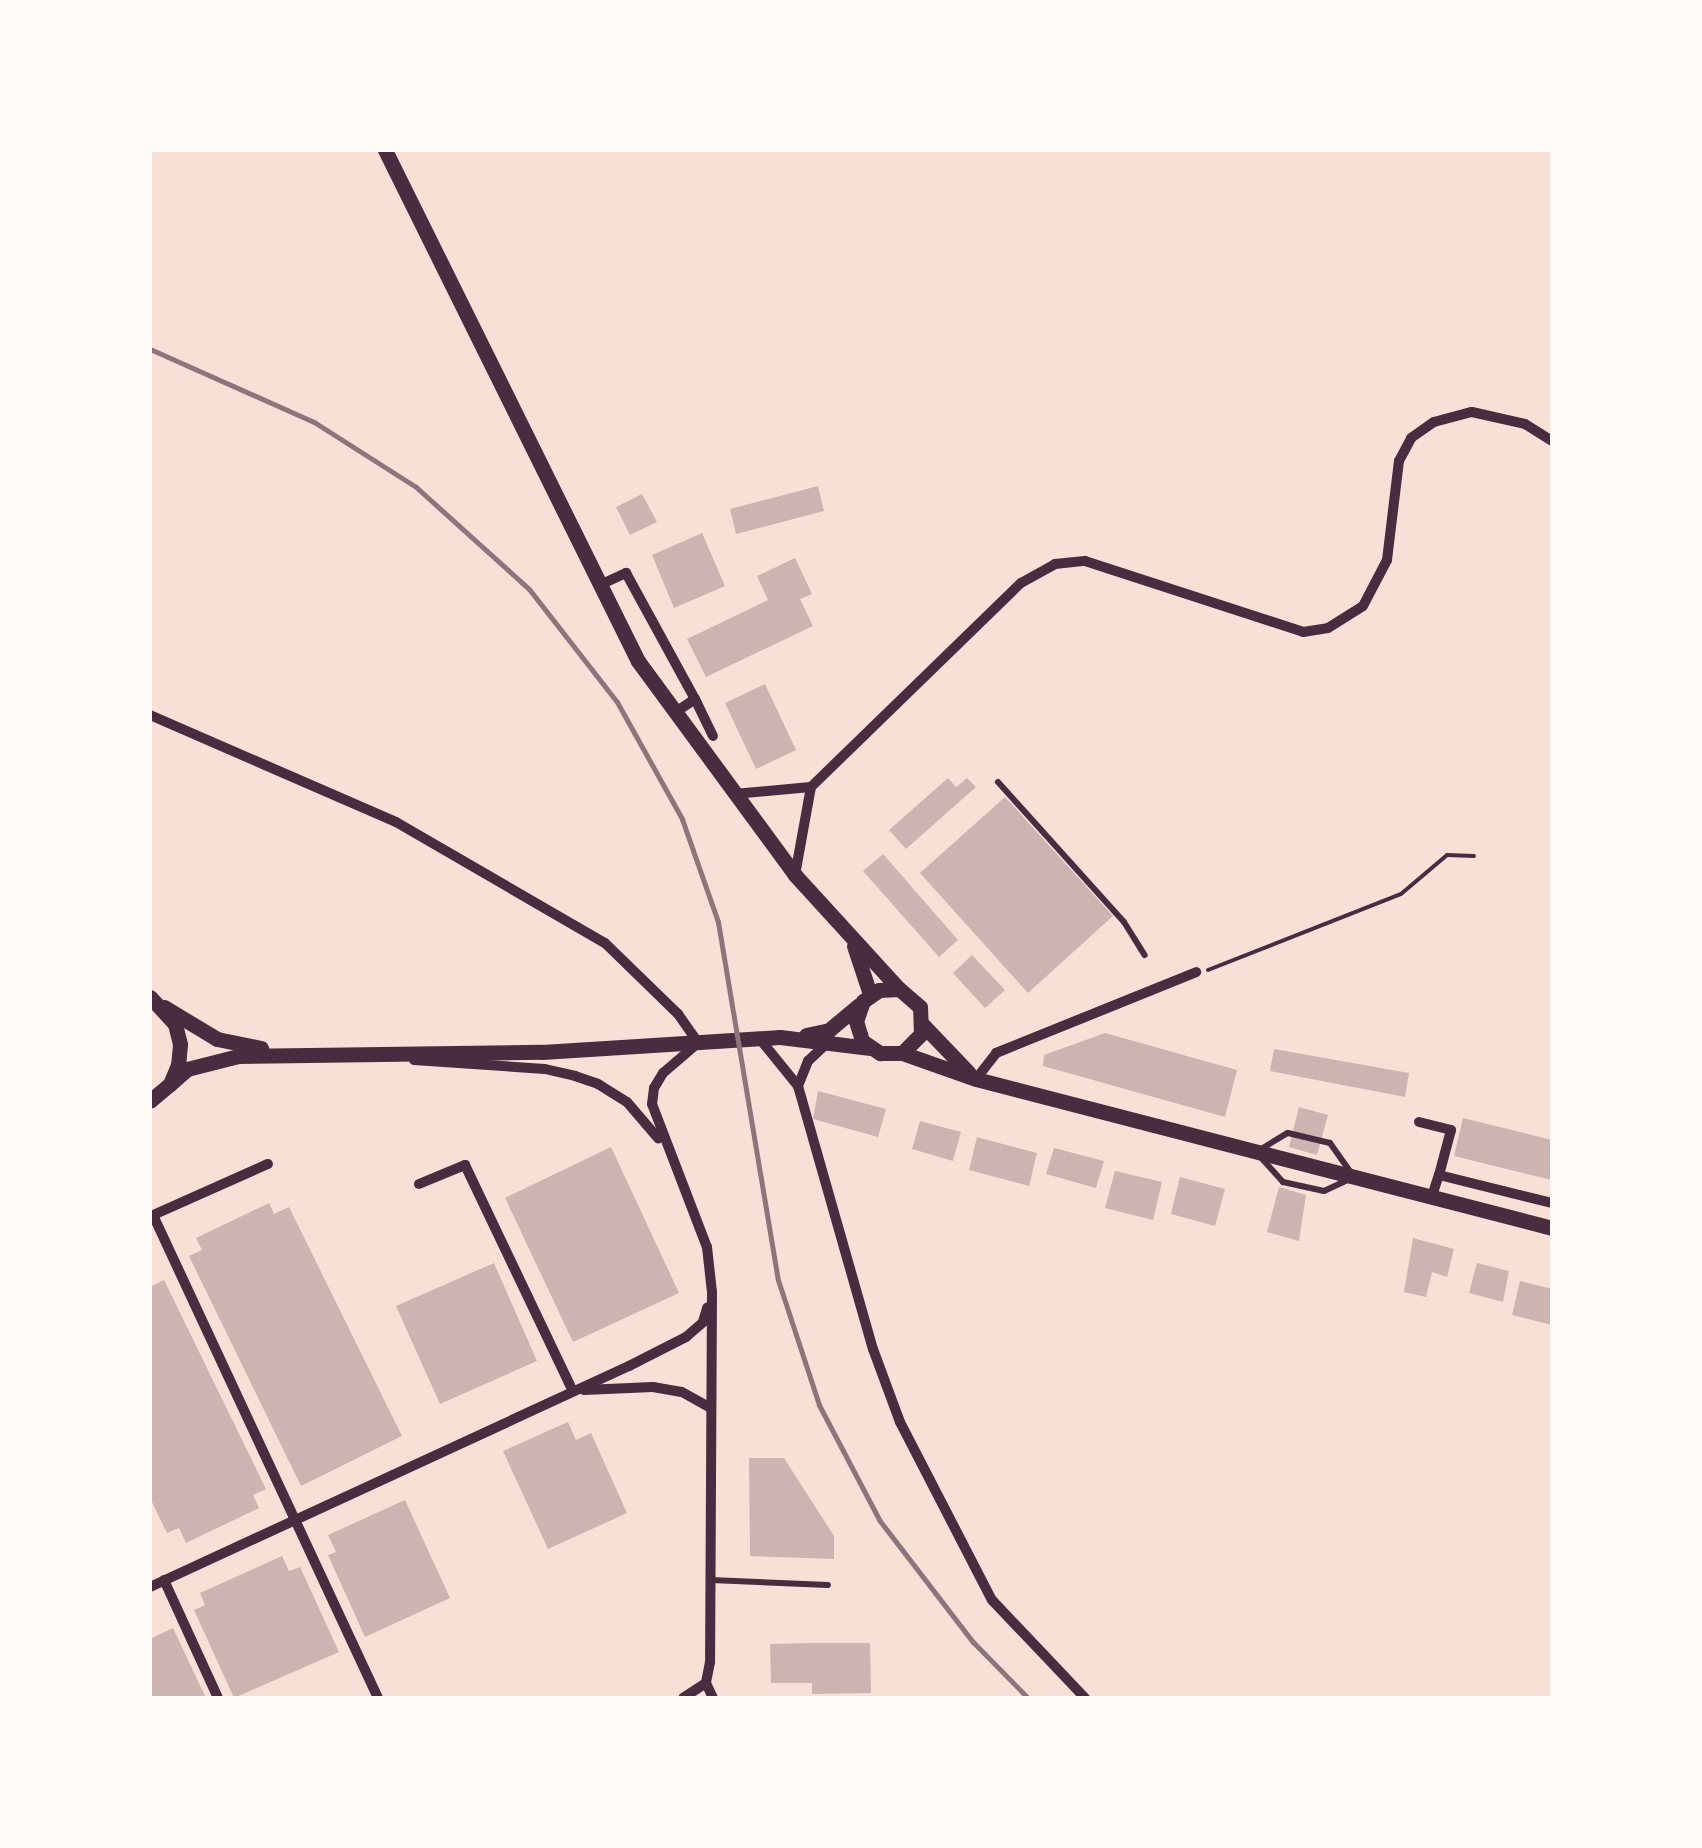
<!DOCTYPE html>
<style>
body{margin:0}
#map{position:relative;width:1702px;height:1848px;overflow:hidden;background:#f7e1d7;font-family:"Titillium Web",sans-serif}
div>[style]{position:absolute}
[style*='--x']{left:calc(var(--x)*1px);top:calc(var(--y)*1px);width:calc(var(--w)*1px);rotate:calc(var(--a)*1deg)}
.building>*{inset:0;background:#ccb4b1}
.path>*{height:4px;margin:-2px;padding:0 2px;transform-origin:2px;border-radius:2px;background:#4a2c40}
.service>*{height:6px;margin:-3px;padding:0 3px;transform-origin:3px;border-radius:3px;background:#4a2c40}
.minor>*{height:10px;margin:-5px;padding:0 5px;transform-origin:5px;border-radius:5px;background:#4a2c40}
.secondary>*{height:15px;margin:-7.5px;padding:0 7.5px;transform-origin:7.5px;border-radius:7.5px;background:#4a2c40}
.rail>*{height:5px;margin:-2.5px;padding:0 2.5px;transform-origin:2.5px;border-radius:2.5px;background:#8f747c}
span{translate:-50% -50%;white-space:nowrap;text-align:center;line-height:1.15;-webkit-text-stroke:10px #fffaf5;paint-order:stroke}
.frame{position:absolute;inset:0;border:152px solid #fffaf5;pointer-events:none}
</style>
<div id="map">
<div class="building">
<i style="clip-path:polygon(818px 486px,824px 511px,736px 534px,730px 509px)"></i>
<i style="clip-path:polygon(642px 494px,657px 522px,630px 535px,616px 507px)"></i>
<i style="clip-path:polygon(702px 533px,725px 586px,674px 608px,652px 555px)"></i>
<i style="clip-path:polygon(795px 558px,812px 594px,800px 599px,813px 626px,706px 677px,687px 639px,768px 600px,757px 576px)"></i>
<i style="clip-path:polygon(765px 684px,796px 750px,756px 769px,725px 703px)"></i>
<i style="clip-path:polygon(948px 778px,956px 787px,967px 778px,976px 787px,906px 849px,889px 830px)"></i>
<i style="clip-path:polygon(1005px 797px,1113px 916px,1028px 993px,920px 873px)"></i>
<i style="clip-path:polygon(883px 854px,958px 940px,939px 957px,863px 871px)"></i>
<i style="clip-path:polygon(972px 955px,1005px 990px,985px 1008px,953px 973px)"></i>
<i style="clip-path:polygon(1105px 1033px,1237px 1070px,1225px 1117px,1043px 1066px,1044px 1055px)"></i>
<i style="clip-path:polygon(1274px 1049px,1409px 1073px,1405px 1097px,1270px 1071px)"></i>
<i style="clip-path:polygon(818px 1091px,886px 1109px,878px 1137px,813px 1119px)"></i>
<i style="clip-path:polygon(1299px 1107px,1328px 1115px,1317px 1155px,1289px 1147px)"></i>
<i style="clip-path:polygon(1463px 1118px,1552px 1140px,1552px 1180px,1454px 1156px)"></i>
<i style="clip-path:polygon(920px 1121px,961px 1132px,953px 1161px,912px 1149px)"></i>
<i style="clip-path:polygon(977px 1137px,1037px 1153px,1029px 1186px,969px 1170px)"></i>
<i style="clip-path:polygon(611px 1147px,679px 1293px,573px 1342px,505px 1198px)"></i>
<i style="clip-path:polygon(1054px 1148px,1104px 1161px,1096px 1188px,1046px 1174px)"></i>
<i style="clip-path:polygon(1115px 1171px,1162px 1182px,1153px 1220px,1105px 1208px)"></i>
<i style="clip-path:polygon(1180px 1177px,1225px 1189px,1215px 1226px,1171px 1214px)"></i>
<i style="clip-path:polygon(1279px 1187px,1306px 1195px,1299px 1241px,1267px 1232px)"></i>
<i style="clip-path:polygon(269px 1203px,274px 1214px,289px 1207px,402px 1436px,301px 1486px,189px 1256px,202px 1250px,196px 1238px)"></i>
<i style="clip-path:polygon(1413px 1238px,1454px 1249px,1447px 1277px,1432px 1272px,1426px 1297px,1404px 1292px)"></i>
<i style="clip-path:polygon(494px 1263px,537px 1361px,440px 1404px,396px 1306px)"></i>
<i style="clip-path:polygon(1477px 1263px,1509px 1271px,1503px 1302px,1469px 1293px)"></i>
<i style="clip-path:polygon(164px 1280px,266px 1489px,253px 1495px,259px 1508px,186px 1543px,179px 1528px,167px 1533px,150px 1498px,150px 1287px)"></i>
<i style="clip-path:polygon(1520px 1281px,1552px 1289px,1552px 1325px,1512px 1315px)"></i>
<i style="clip-path:polygon(568px 1422px,576px 1440px,591px 1433px,627px 1513px,548px 1549px,503px 1451px)"></i>
<i style="clip-path:polygon(749px 1458px,784px 1458px,834px 1536px,834px 1559px,750px 1556px)"></i>
<i style="clip-path:polygon(405px 1500px,450px 1598px,365px 1637px,328px 1555px,336px 1552px,328px 1535px)"></i>
<i style="clip-path:polygon(282px 1556px,289px 1571px,300px 1567px,339px 1652px,234px 1698px,194px 1610px,205px 1605px,200px 1593px)"></i>
<i style="clip-path:polygon(173px 1628px,206px 1698px,150px 1698px,150px 1639px)"></i>
<i style="clip-path:polygon(810px 1643px,870px 1643px,871px 1693px,812px 1694px,812px 1683px,771px 1683px,770px 1644px)"></i>
</div>
<div class="path">
<i style="--x:1208;--y:970;--w:207;--a:-21.5"></i>
<i style="--x:1401;--y:894;--w:60;--a:-40.3"></i>
<i style="--x:1447;--y:855;--w:27;--a:2"></i>
</div>
<div class="service">
<i style="--x:998;--y:782;--w:188;--a:48"></i>
<i style="--x:1124;--y:922;--w:39;--a:58"></i>
<i style="--x:1288;--y:1133;--w:43;--a:13.4"></i>
<i style="--x:1330;--y:1143;--w:42;--a:54.8"></i>
<i style="--x:1354;--y:1177;--w:33;--a:155"></i>
<i style="--x:1324;--y:1191;--w:42;--a:-167.6"></i>
<i style="--x:1283;--y:1182;--w:40;--a:-132"></i>
<i style="--x:1256;--y:1152;--w:37;--a:-31"></i>
<i style="--x:711;--y:1580;--w:117;--a:2.4"></i>
</div>
<div class="minor">
<i style="--x:600;--y:585;--w:29;--a:-25"></i>
<i style="--x:626;--y:573;--w:144;--a:61.3"></i>
<i style="--x:695;--y:699;--w:25;--a:146"></i>
<i style="--x:695;--y:699;--w:41;--a:64.1"></i>
<i style="--x:150;--y:715;--w:268;--a:23.5"></i>
<i style="--x:396;--y:822;--w:241;--a:30.1"></i>
<i style="--x:605;--y:943;--w:102;--a:44.2"></i>
<i style="--x:678;--y:1014;--w:35;--a:55"></i>
<i style="--x:698;--y:1043;--w:46;--a:139.4"></i>
<i style="--x:663;--y:1073;--w:17;--a:121"></i>
<i style="--x:654;--y:1088;--w:16;--a:97"></i>
<i style="--x:652;--y:1104;--w:153;--a:69"></i>
<i style="--x:707;--y:1247;--w:45;--a:83.7"></i>
<i style="--x:712;--y:1292;--w:370;--a:90.3"></i>
<i style="--x:710;--y:1662;--w:21;--a:101"></i>
<i style="--x:706;--y:1683;--w:27;--a:147"></i>
<i style="--x:734;--y:794;--w:77;--a:-5.2"></i>
<i style="--x:795;--y:875;--w:89;--a:-79.7"></i>
<i style="--x:811;--y:787;--w:293;--a:-44.2"></i>
<i style="--x:1021;--y:583;--w:39;--a:-29"></i>
<i style="--x:1055;--y:564;--w:30;--a:-6"></i>
<i style="--x:1085;--y:561;--w:229;--a:18"></i>
<i style="--x:1303;--y:632;--w:25;--a:-9"></i>
<i style="--x:1328;--y:628;--w:41;--a:-32.2"></i>
<i style="--x:1363;--y:606;--w:52;--a:-62.4"></i>
<i style="--x:1387;--y:560;--w:100;--a:-83.1"></i>
<i style="--x:1399;--y:461;--w:26;--a:-62"></i>
<i style="--x:1411;--y:438;--w:28;--a:-35"></i>
<i style="--x:1434;--y:422;--w:39;--a:-15"></i>
<i style="--x:1472;--y:412;--w:54;--a:12.8"></i>
<i style="--x:1525;--y:424;--w:32;--a:32"></i>
<i style="--x:759;--y:1038;--w:62;--a:50.9"></i>
<i style="--x:798;--y:1086;--w:273;--a:74.1"></i>
<i style="--x:873;--y:1349;--w:78;--a:69.7"></i>
<i style="--x:900;--y:1422;--w:200;--a:62.7"></i>
<i style="--x:992;--y:1600;--w:135;--a:46.5"></i>
<i style="--x:414;--y:1060;--w:131;--a:3.9"></i>
<i style="--x:545;--y:1069;--w:31;--a:13"></i>
<i style="--x:575;--y:1076;--w:24;--a:19"></i>
<i style="--x:598;--y:1084;--w:34;--a:32"></i>
<i style="--x:627;--y:1102;--w:48;--a:49.3"></i>
<i style="--x:976;--y:1079;--w:33;--a:-52"></i>
<i style="--x:996;--y:1053;--w:216;--a:-22"></i>
<i style="--x:798;--y:1086;--w:27;--a:-68"></i>
<i style="--x:808;--y:1061;--w:26;--a:-43"></i>
<i style="--x:1419;--y:1122;--w:33;--a:14"></i>
<i style="--x:1451;--y:1130;--w:47;--a:104.9"></i>
<i style="--x:419;--y:1184;--w:50;--a:-22.4"></i>
<i style="--x:465;--y:1165;--w:250;--a:64.5"></i>
<i style="--x:1432;--y:1196;--w:22;--a:-72"></i>
<i style="--x:1439;--y:1175;--w:116;--a:13.9"></i>
<i style="--x:153;--y:1215;--w:533;--a:65.02"></i>
<i style="--x:151;--y:1216;--w:128;--a:-24"></i>
<i style="--x:584;--y:1390;--w:69;--a:-2.5"></i>
<i style="--x:653;--y:1387;--w:29;--a:10"></i>
<i style="--x:682;--y:1392;--w:31;--a:29"></i>
<i style="--x:164;--y:1580;--w:130;--a:65.4"></i>
<i style="--x:150;--y:1587;--w:528;--a:-24.77"></i>
<i style="--x:629;--y:1366;--w:64;--a:-27"></i>
<i style="--x:686;--y:1337;--w:23;--a:-41"></i>
<i style="--x:703;--y:1322;--w:15;--a:-74"></i>
<i style="--x:706;--y:1683;--w:17;--a:65"></i>
</div>
<div class="secondary">
<i style="--x:385;--y:150;--w:570;--a:63.66"></i>
<i style="--x:638;--y:661;--w:265;--a:53.7"></i>
<i style="--x:795;--y:875;--w:154;--a:47.6"></i>
<i style="--x:854;--y:946;--w:51;--a:71.6"></i>
<i style="--x:150;--y:997;--w:37;--a:47"></i>
<i style="--x:175;--y:1024;--w:21;--a:76"></i>
<i style="--x:180;--y:1044;--w:21;--a:95"></i>
<i style="--x:178;--y:1065;--w:21;--a:113"></i>
<i style="--x:170;--y:1084;--w:26;--a:140"></i>
<i style="--x:164;--y:1007;--w:62;--a:31.1"></i>
<i style="--x:217;--y:1039;--w:45;--a:11.6"></i>
<i style="--x:923;--y:1025;--w:66;--a:46.2"></i>
<i style="--x:806;--y:1035;--w:24;--a:-12"></i>
<i style="--x:829;--y:1030;--w:39;--a:-40"></i>
<i style="--x:902;--y:1053;--w:27;--a:-45"></i>
<i style="--x:921;--y:1034;--w:27;--a:-92"></i>
<i style="--x:920;--y:1007;--w:28;--a:-139"></i>
<i style="--x:899;--y:989;--w:20;--a:177"></i>
<i style="--x:879;--y:990;--w:19;--a:145"></i>
<i style="--x:863;--y:1001;--w:21;--a:109"></i>
<i style="--x:856;--y:1021;--w:21;--a:73"></i>
<i style="--x:862;--y:1041;--w:22;--a:34"></i>
<i style="--x:880;--y:1053;--w:22;--a:0"></i>
<i style="--x:902;--y:1053;--w:78;--a:19.4"></i>
<i style="--x:976;--y:1079;--w:595;--a:14.5"></i>
<i style="--x:170;--y:1084;--w:23;--a:-41"></i>
<i style="--x:187;--y:1069;--w:53;--a:-14.3"></i>
<i style="--x:238;--y:1056;--w:304;--a:-0.8"></i>
<i style="--x:542;--y:1052;--w:238;--a:-3.6"></i>
<i style="--x:780;--y:1037;--w:91;--a:7"></i>
</div>
<div class="rail">
<i style="--x:150;--y:349;--w:180;--a:24"></i>
<i style="--x:314;--y:422;--w:121;--a:32.5"></i>
<i style="--x:416;--y:487;--w:152;--a:42.1"></i>
<i style="--x:529;--y:589;--w:143;--a:52.1"></i>
<i style="--x:617;--y:702;--w:134;--a:60.9"></i>
<i style="--x:682;--y:819;--w:109;--a:70.7"></i>
<i style="--x:718;--y:922;--w:363;--a:80.5"></i>
<i style="--x:778;--y:1280;--w:132;--a:71.8"></i>
<i style="--x:819;--y:1405;--w:131;--a:62.3"></i>
<i style="--x:880;--y:1521;--w:153;--a:52.5"></i>
<i style="--x:973;--y:1642;--w:78;--a:45.5"></i>
</div>
<div class="frame"></div>
</div>
